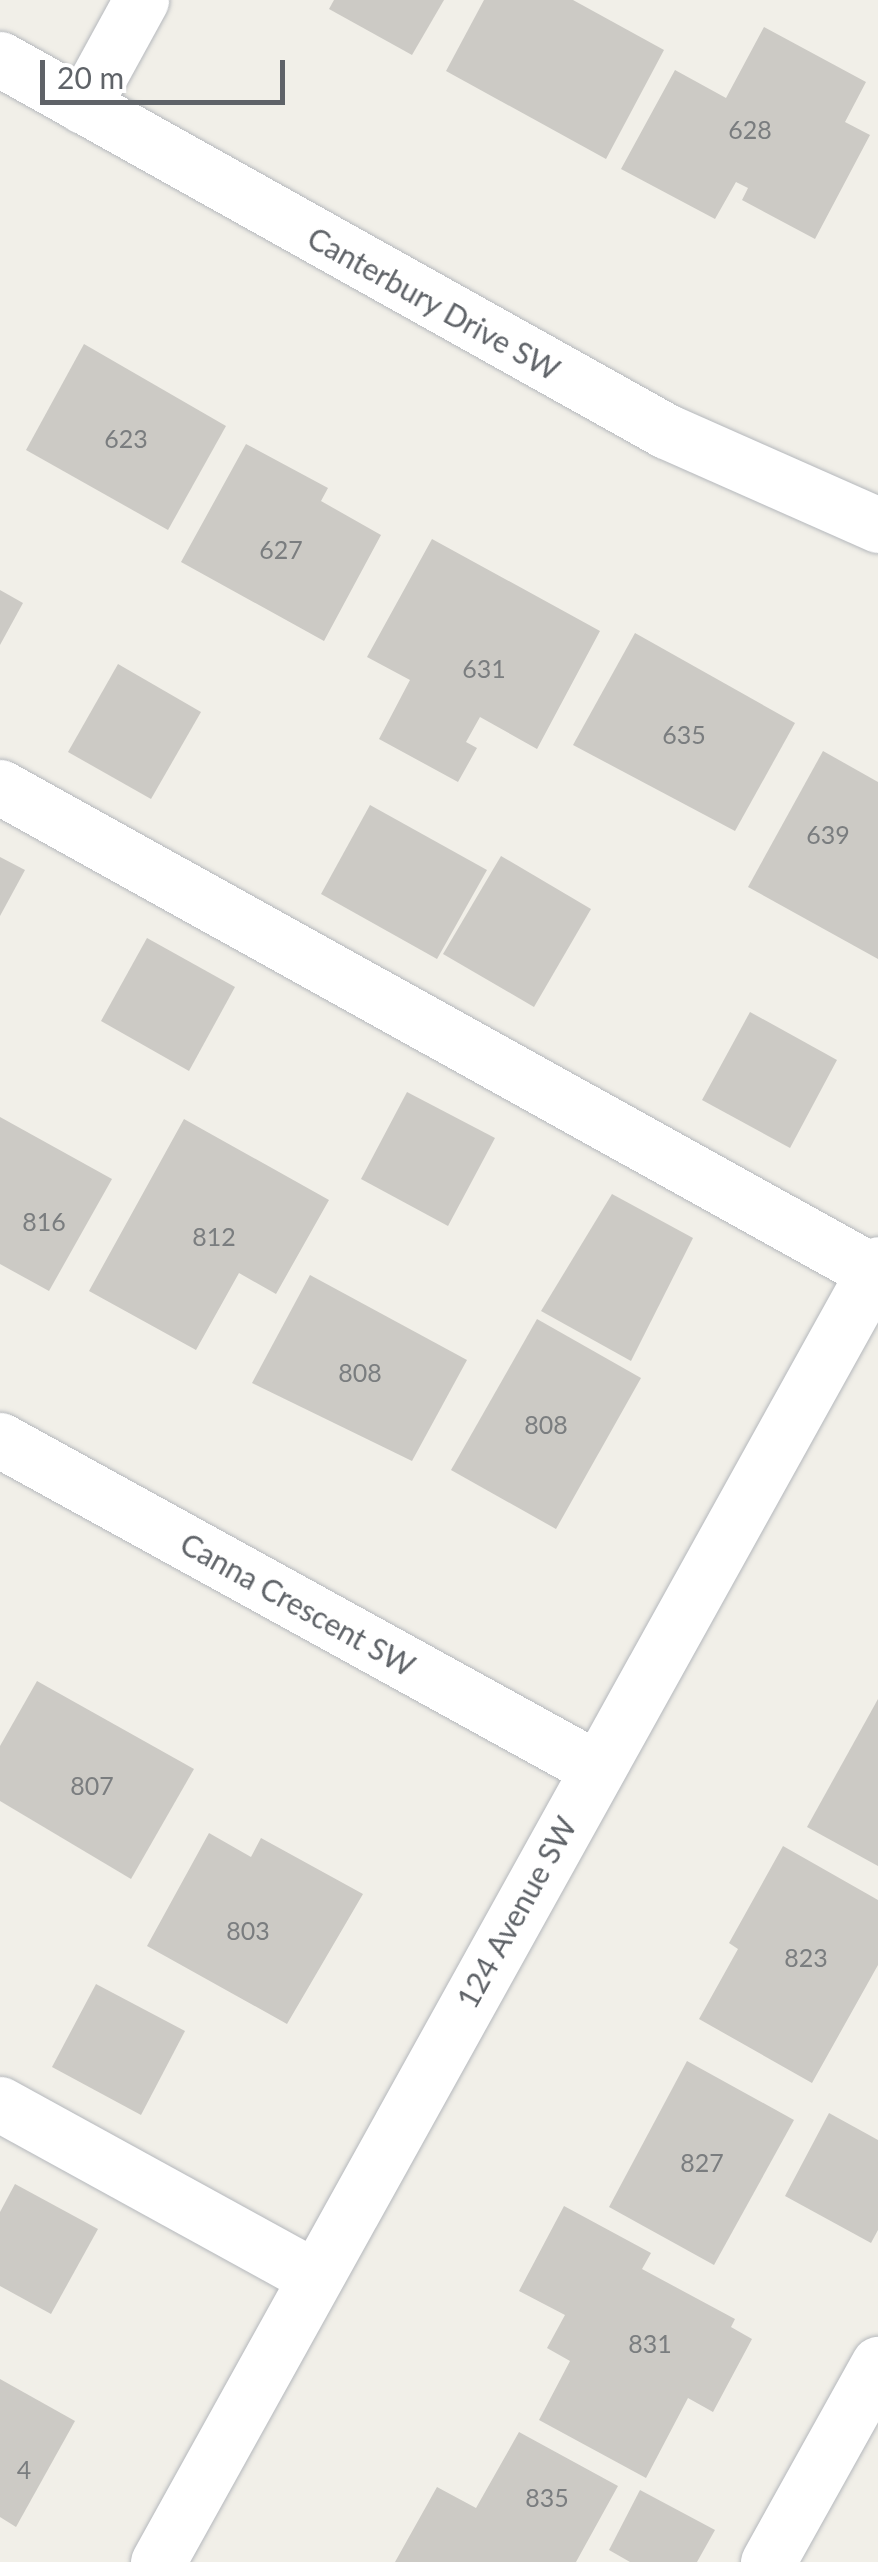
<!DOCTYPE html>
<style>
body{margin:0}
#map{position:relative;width:878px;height:2562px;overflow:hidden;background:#f1efe8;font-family:Lato,sans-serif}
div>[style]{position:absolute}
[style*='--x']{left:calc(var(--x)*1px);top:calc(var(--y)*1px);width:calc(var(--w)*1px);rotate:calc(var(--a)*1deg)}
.building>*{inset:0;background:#cccac5}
.roads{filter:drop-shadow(0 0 2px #b5b8bc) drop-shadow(0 0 2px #b5b8bc)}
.minor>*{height:55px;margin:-27.5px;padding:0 27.5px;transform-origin:27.5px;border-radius:27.5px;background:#fff}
span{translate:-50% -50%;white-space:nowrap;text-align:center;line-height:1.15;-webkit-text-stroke:8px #fff;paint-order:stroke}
.number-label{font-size:25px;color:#7a7d7f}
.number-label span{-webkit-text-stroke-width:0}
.street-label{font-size:30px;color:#5f6368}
.scale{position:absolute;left:40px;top:60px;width:245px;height:45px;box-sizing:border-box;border:5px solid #5f6368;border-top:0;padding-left:12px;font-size:30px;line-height:35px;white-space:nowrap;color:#5f6368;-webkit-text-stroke:8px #fff;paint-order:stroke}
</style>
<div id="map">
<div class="building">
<i style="clip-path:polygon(334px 0,444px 0,412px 55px,329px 9px)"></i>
<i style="clip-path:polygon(484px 0,573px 0,664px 50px,606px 159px,446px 71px)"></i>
<i style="clip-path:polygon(764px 27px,866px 82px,845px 122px,870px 135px,815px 239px,742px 200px,748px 188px,736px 182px,715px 219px,621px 169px,675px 70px,726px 98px)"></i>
<i style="clip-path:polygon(84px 344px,226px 426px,168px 530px,26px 450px)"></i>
<i style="clip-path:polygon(246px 444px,328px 488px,321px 501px,381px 535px,324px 641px,181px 562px)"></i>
<i style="clip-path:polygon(432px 539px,600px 631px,537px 749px,480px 717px,466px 742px,477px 748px,458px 782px,379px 739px,410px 680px,367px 657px)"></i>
<i style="clip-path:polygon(0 590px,23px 603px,0 645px)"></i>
<i style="clip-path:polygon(635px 633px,795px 723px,735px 831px,573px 745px)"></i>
<i style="clip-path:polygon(118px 664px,201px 712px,151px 799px,68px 752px)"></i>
<i style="clip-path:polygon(823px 751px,878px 782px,878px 959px,748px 887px)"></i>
<i style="clip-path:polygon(370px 805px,487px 870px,437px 959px,321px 894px)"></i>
<i style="clip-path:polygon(501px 856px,591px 909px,534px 1007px,443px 954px)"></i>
<i style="clip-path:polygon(0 857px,25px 870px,0 916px)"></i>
<i style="clip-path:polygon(147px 938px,235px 987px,189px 1071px,101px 1021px)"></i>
<i style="clip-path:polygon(750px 1012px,837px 1060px,790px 1148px,702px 1100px)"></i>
<i style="clip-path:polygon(407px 1092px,495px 1138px,448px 1226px,361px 1179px)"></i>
<i style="clip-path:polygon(0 1117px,112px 1179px,49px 1291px,0 1264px)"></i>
<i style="clip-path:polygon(184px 1119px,329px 1200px,276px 1294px,239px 1273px,196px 1350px,89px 1291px)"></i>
<i style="clip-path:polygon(612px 1194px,693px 1238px,631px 1361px,541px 1311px)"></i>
<i style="clip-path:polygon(310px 1275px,467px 1360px,412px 1461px,252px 1383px)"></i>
<i style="clip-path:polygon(537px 1319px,641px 1378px,556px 1529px,451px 1470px)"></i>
<i style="clip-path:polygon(37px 1681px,194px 1769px,131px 1879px,0 1801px,0 1746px)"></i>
<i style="clip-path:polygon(878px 1699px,878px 1866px,807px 1827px)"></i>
<i style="clip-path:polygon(209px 1833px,251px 1857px,261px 1838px,363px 1894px,287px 2024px,147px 1946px)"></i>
<i style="clip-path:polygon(783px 1846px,878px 1900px,878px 1965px,812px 2083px,699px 2019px,738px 1949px,729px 1943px)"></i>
<i style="clip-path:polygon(96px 1984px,185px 2031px,141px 2115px,52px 2067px)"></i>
<i style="clip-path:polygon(687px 2061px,794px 2120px,714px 2265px,609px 2207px)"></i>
<i style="clip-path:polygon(829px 2113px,878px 2140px,878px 2230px,871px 2243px,785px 2196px)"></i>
<i style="clip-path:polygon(15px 2184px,98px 2229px,51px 2314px,0 2286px,0 2212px)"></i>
<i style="clip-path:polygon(564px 2206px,651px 2253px,642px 2269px,735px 2319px,731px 2327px,752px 2339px,713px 2412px,688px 2398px,646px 2478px,539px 2420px,570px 2361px,547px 2348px,565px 2315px,519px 2291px)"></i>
<i style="clip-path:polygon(0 2379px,75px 2421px,16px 2527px,0 2517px)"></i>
<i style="clip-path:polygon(519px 2432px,618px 2486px,576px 2562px,395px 2562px,437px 2487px,476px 2508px)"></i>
<i style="clip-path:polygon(640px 2490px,715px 2530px,697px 2562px,630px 2562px,609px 2550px)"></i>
</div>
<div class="roads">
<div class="minor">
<i style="--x:0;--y:59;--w:763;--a:29.19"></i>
<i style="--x:666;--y:431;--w:232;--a:23.9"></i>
<i style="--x:83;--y:106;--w:121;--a:-61.3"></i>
<i style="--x:0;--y:787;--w:1000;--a:29.03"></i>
<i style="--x:0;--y:1440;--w:680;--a:28.83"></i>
<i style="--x:0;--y:2104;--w:359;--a:28.8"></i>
<i style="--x:158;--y:2562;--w:1484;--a:-60.98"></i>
<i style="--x:768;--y:2562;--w:227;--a:-60.9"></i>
</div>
</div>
<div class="number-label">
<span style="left:750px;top:129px">628</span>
<span style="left:126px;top:438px">623</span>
<span style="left:281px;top:549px">627</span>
<span style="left:484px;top:668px">631</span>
<span style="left:684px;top:734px">635</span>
<span style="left:828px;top:834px">639</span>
<span style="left:44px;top:1221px">816</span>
<span style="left:214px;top:1236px">812</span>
<span style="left:360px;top:1372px">808</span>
<span style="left:546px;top:1424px">808</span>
<span style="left:92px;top:1785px">807</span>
<span style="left:248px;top:1930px">803</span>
<span style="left:806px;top:1957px">823</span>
<span style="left:702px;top:2162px">827</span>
<span style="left:650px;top:2343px">831</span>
<span style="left:24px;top:2469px">4</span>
<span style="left:547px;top:2497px">835</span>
</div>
<div class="street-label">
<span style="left:434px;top:303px;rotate:29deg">Canterbury Drive SW</span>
<span style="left:298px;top:1604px;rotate:29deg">Canna Crescent SW</span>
<span style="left:516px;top:1912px;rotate:-61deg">124 Avenue SW</span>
</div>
<div class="scale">20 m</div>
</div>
